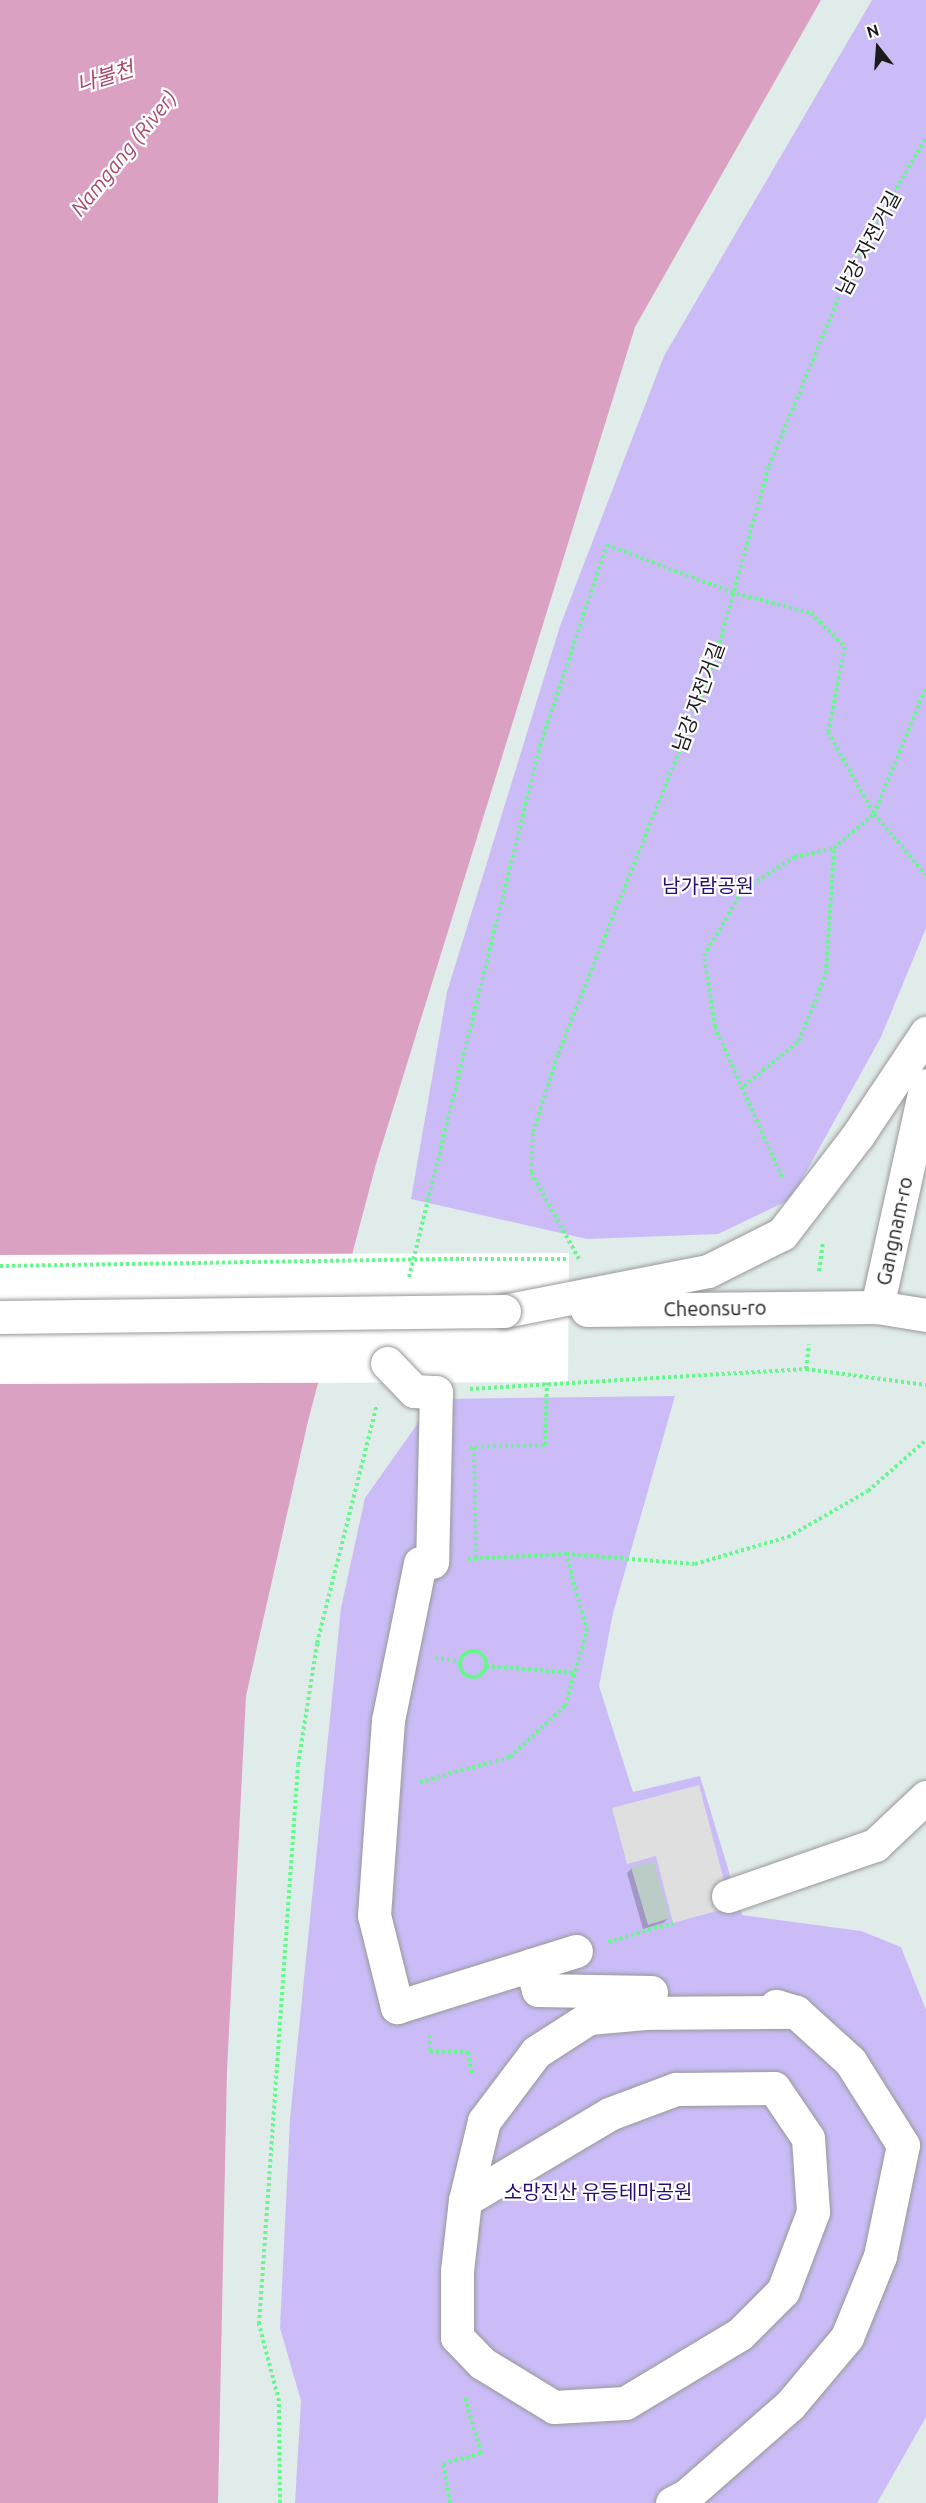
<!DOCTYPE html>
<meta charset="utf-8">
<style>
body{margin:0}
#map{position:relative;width:926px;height:2503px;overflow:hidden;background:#e0ecea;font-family:Ubuntu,"Noto Sans KR",sans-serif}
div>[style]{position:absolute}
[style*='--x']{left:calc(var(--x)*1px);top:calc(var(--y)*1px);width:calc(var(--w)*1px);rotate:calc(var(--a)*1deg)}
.park>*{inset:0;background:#cbbcf7}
.parking>*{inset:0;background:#dfdfdf}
.water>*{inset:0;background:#daa1c3}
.pier>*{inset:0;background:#fff}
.shadow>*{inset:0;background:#0003}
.building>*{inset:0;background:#baccc5}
.path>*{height:4px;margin-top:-2px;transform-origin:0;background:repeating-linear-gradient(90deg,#68f68e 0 3px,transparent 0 6px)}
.path>.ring{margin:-2px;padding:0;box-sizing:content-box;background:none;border:4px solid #68f68e;border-radius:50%}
.roads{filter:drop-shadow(0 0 2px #989898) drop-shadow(0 0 2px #989898)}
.minor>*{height:33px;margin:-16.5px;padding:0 16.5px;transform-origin:16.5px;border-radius:16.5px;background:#fff}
.path-bridge>*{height:4px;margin-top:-2px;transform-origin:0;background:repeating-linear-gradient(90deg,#68f68e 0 3px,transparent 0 6px)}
.bridges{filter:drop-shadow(0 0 2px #989898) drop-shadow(0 0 2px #989898)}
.minor-bridge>*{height:33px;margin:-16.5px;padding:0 16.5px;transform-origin:16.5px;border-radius:16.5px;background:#fff}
span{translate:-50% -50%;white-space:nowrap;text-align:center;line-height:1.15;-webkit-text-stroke:4.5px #fff;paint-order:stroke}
.street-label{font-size:20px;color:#1b1b1b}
.park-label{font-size:20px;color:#270e74}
.water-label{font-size:21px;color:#a74b69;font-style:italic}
.north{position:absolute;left:848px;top:18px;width:60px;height:60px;-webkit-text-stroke:4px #fff;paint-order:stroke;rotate:343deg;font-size:16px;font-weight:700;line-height:24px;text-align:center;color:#1b1b1b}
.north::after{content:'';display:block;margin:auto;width:21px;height:27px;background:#1b1b1b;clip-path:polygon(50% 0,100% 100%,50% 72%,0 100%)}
</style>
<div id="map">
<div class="park">
<i style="clip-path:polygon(872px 0,926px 0,926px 928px,881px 1037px,791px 1199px,718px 1234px,587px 1239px,411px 1199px,447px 992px,560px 626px,664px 356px)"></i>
<i style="clip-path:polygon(675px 1396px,613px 1613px,599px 1686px,633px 1792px,700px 1776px,742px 1915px,861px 1931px,901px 1947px,926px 2010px,926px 2417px,877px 2503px,295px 2503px,301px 2401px,280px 2328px,290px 2119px,341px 1608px,365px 1498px,435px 1399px)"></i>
</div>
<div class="parking">
<i style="clip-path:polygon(699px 1785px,731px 1907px,673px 1923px,656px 1856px,627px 1864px,612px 1808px)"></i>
</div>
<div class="water">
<i style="clip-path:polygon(0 0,821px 0,635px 327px,376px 1164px,308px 1421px,246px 1696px,227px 2071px,218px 2503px,0 2503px)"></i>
</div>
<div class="pier">
<i style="clip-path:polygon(569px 1253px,568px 1382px,0 1384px,0 1255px)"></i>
</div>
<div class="shadow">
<i style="clip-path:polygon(632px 1868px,669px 1918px,663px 1923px,643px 1929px,627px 1873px)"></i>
</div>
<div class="building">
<i style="clip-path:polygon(654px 1861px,670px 1918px,648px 1925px,631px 1867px)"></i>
</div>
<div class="path">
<i style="--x:744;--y:1086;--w:71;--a:-39.3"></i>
<i style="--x:799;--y:1041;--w:73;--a:-68.3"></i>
<i style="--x:826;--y:973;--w:125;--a:-86.3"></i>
<i style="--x:782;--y:1177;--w:164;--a:-114.1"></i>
<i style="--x:715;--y:1027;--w:72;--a:-98.8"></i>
<i style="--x:704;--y:956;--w:75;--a:-59.7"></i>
<i style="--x:742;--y:891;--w:62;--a:-33.2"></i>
<i style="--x:794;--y:857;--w:41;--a:-12.7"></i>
<i style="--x:834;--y:848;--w:52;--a:-40.4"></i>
<i style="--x:874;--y:814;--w:137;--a:-67.7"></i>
<i style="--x:461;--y:1259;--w:107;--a:0"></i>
<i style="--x:579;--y:1259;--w:99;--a:-118.9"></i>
<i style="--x:531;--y:1172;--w:40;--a:-87.1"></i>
<i style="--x:533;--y:1132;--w:82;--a:-72.2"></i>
<i style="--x:558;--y:1054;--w:418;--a:-68.2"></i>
<i style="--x:713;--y:666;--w:208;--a:-74.4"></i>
<i style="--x:769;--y:466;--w:222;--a:-67.5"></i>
<i style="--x:854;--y:261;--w:143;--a:-59.7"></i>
<i style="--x:819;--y:1271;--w:28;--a:-82"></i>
<i style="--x:409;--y:1277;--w:547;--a:-76.14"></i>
<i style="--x:540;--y:746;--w:212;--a:-71.6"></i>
<i style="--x:607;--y:545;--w:133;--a:20.8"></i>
<i style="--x:731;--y:592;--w:83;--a:14.7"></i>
<i style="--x:811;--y:613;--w:48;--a:45"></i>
<i style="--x:845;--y:647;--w:87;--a:101.3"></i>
<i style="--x:828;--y:732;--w:94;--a:60.7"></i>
<i style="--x:874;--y:814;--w:80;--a:49.6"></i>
<i style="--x:806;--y:1369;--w:25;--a:-83"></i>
<i style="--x:470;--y:1389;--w:337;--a:-3.4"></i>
<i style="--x:806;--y:1369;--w:121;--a:7.6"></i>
<i style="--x:469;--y:1447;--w:76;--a:-1.5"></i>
<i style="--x:545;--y:1445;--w:62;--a:-88.2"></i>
<i style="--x:474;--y:1447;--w:111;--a:89"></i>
<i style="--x:468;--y:1559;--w:98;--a:-2.9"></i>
<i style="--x:566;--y:1554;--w:129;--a:4.4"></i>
<i style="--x:695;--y:1564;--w:97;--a:-16.2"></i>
<i style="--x:788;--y:1537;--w:92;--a:-29.9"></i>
<i style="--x:868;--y:1491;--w:77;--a:-41.3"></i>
<i class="ring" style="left:460px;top:1651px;width:22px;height:22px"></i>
<i style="--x:435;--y:1658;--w:25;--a:7"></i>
<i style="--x:486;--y:1666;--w:89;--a:4.5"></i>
<i style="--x:420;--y:1782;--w:93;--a:-15.5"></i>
<i style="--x:510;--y:1757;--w:75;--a:-42.8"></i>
<i style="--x:565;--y:1706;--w:78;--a:-73.7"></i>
<i style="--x:587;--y:1631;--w:80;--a:-105.3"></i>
<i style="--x:608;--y:1942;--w:68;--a:-16.3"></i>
<i style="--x:429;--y:2035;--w:17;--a:87"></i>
<i style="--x:430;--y:2052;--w:38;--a:0"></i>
<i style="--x:468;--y:2052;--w:23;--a:80"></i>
<i style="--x:280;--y:2503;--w:102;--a:-90.6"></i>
<i style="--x:279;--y:2401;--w:80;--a:-104.6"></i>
<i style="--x:259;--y:2324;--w:560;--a:-86.01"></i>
<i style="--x:298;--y:1765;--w:123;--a:-81.1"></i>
<i style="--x:317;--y:1643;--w:246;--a:-75.9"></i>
<i style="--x:450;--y:2503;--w:40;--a:-100"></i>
<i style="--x:443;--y:2464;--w:40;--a:-16"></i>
<i style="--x:481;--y:2453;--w:60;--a:-106.3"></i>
</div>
<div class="roads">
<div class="minor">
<i style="--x:877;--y:1307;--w:227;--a:-77.6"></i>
<i style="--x:587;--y:1310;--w:290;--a:-0.6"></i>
<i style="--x:877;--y:1307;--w:50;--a:9.3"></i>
<i style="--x:504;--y:1311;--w:208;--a:-11.1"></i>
<i style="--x:708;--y:1271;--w:83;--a:-26.6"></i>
<i style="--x:782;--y:1234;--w:125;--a:-52.5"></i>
<i style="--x:858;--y:1135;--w:123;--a:-56.3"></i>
<i style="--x:387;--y:1363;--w:39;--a:46"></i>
<i style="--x:414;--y:1391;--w:22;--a:3"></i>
<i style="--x:436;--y:1392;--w:170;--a:91.3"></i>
<i style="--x:420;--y:1563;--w:160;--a:101.5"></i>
<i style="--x:388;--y:1720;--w:196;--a:94.1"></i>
<i style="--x:374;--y:1915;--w:95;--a:76"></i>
<i style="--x:397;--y:2007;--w:140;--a:-17.4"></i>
<i style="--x:531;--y:1965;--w:26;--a:74"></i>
<i style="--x:538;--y:1990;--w:113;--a:1"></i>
<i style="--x:728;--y:1896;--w:156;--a:-19.1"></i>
<i style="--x:875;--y:1845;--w:70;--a:-43.3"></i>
<i style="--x:531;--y:1965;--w:47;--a:-17.3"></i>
<i style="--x:465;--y:2200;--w:168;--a:-30.8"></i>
<i style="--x:609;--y:2114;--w:72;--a:-20.5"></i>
<i style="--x:676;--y:2089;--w:98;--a:-0.6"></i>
<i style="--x:774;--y:2088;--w:60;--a:55.8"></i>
<i style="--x:808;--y:2138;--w:74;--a:86.1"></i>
<i style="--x:813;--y:2212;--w:85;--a:110.8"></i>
<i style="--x:783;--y:2291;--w:61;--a:135"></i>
<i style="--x:740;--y:2334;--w:134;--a:149"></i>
<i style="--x:625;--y:2403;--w:71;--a:176.8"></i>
<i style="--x:554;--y:2407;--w:84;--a:-148.6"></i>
<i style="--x:482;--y:2363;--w:36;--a:-134"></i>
<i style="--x:457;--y:2337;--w:66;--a:-90"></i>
<i style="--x:457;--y:2271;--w:71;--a:-83.6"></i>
<i style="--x:465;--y:2200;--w:81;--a:-76.5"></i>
<i style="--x:484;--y:2121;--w:86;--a:-53"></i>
<i style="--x:536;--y:2052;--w:63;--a:-32.7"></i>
<i style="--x:589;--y:2018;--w:56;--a:-5.1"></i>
<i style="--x:645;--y:2013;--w:151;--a:-0.4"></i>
<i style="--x:672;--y:2503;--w:16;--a:-27"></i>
<i style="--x:686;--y:2496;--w:138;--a:-41.2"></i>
<i style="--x:790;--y:2405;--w:89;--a:-50"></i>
<i style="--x:847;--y:2337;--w:87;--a:-67.8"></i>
<i style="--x:880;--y:2256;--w:113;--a:-78.3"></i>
<i style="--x:903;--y:2145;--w:99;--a:-122.2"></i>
<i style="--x:850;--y:2061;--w:73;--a:-137.8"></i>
<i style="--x:796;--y:2012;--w:21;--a:-163"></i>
</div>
</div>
<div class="path-bridge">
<i style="--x:0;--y:1266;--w:461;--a:-0.9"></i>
</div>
<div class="bridges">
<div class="minor-bridge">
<i style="--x:0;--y:1317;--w:504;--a:-0.68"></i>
</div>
</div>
<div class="street-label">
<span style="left:868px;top:243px;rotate:-62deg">남강 자전거길</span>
<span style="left:698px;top:697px;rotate:-70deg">남강 자전거길</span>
<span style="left:894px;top:1231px;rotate:-78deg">Gangnam-ro</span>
<span style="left:715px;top:1308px;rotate:-1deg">Cheonsu-ro</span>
</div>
<div class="park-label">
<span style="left:708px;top:885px">남가람공원</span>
<span style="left:598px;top:2191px">소망진산 유등테마공원</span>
</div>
<div class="water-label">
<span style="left:105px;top:76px;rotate:-17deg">나불천</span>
<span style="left:123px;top:153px;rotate:-51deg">Namgang (River)</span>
</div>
<div class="north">N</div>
</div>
